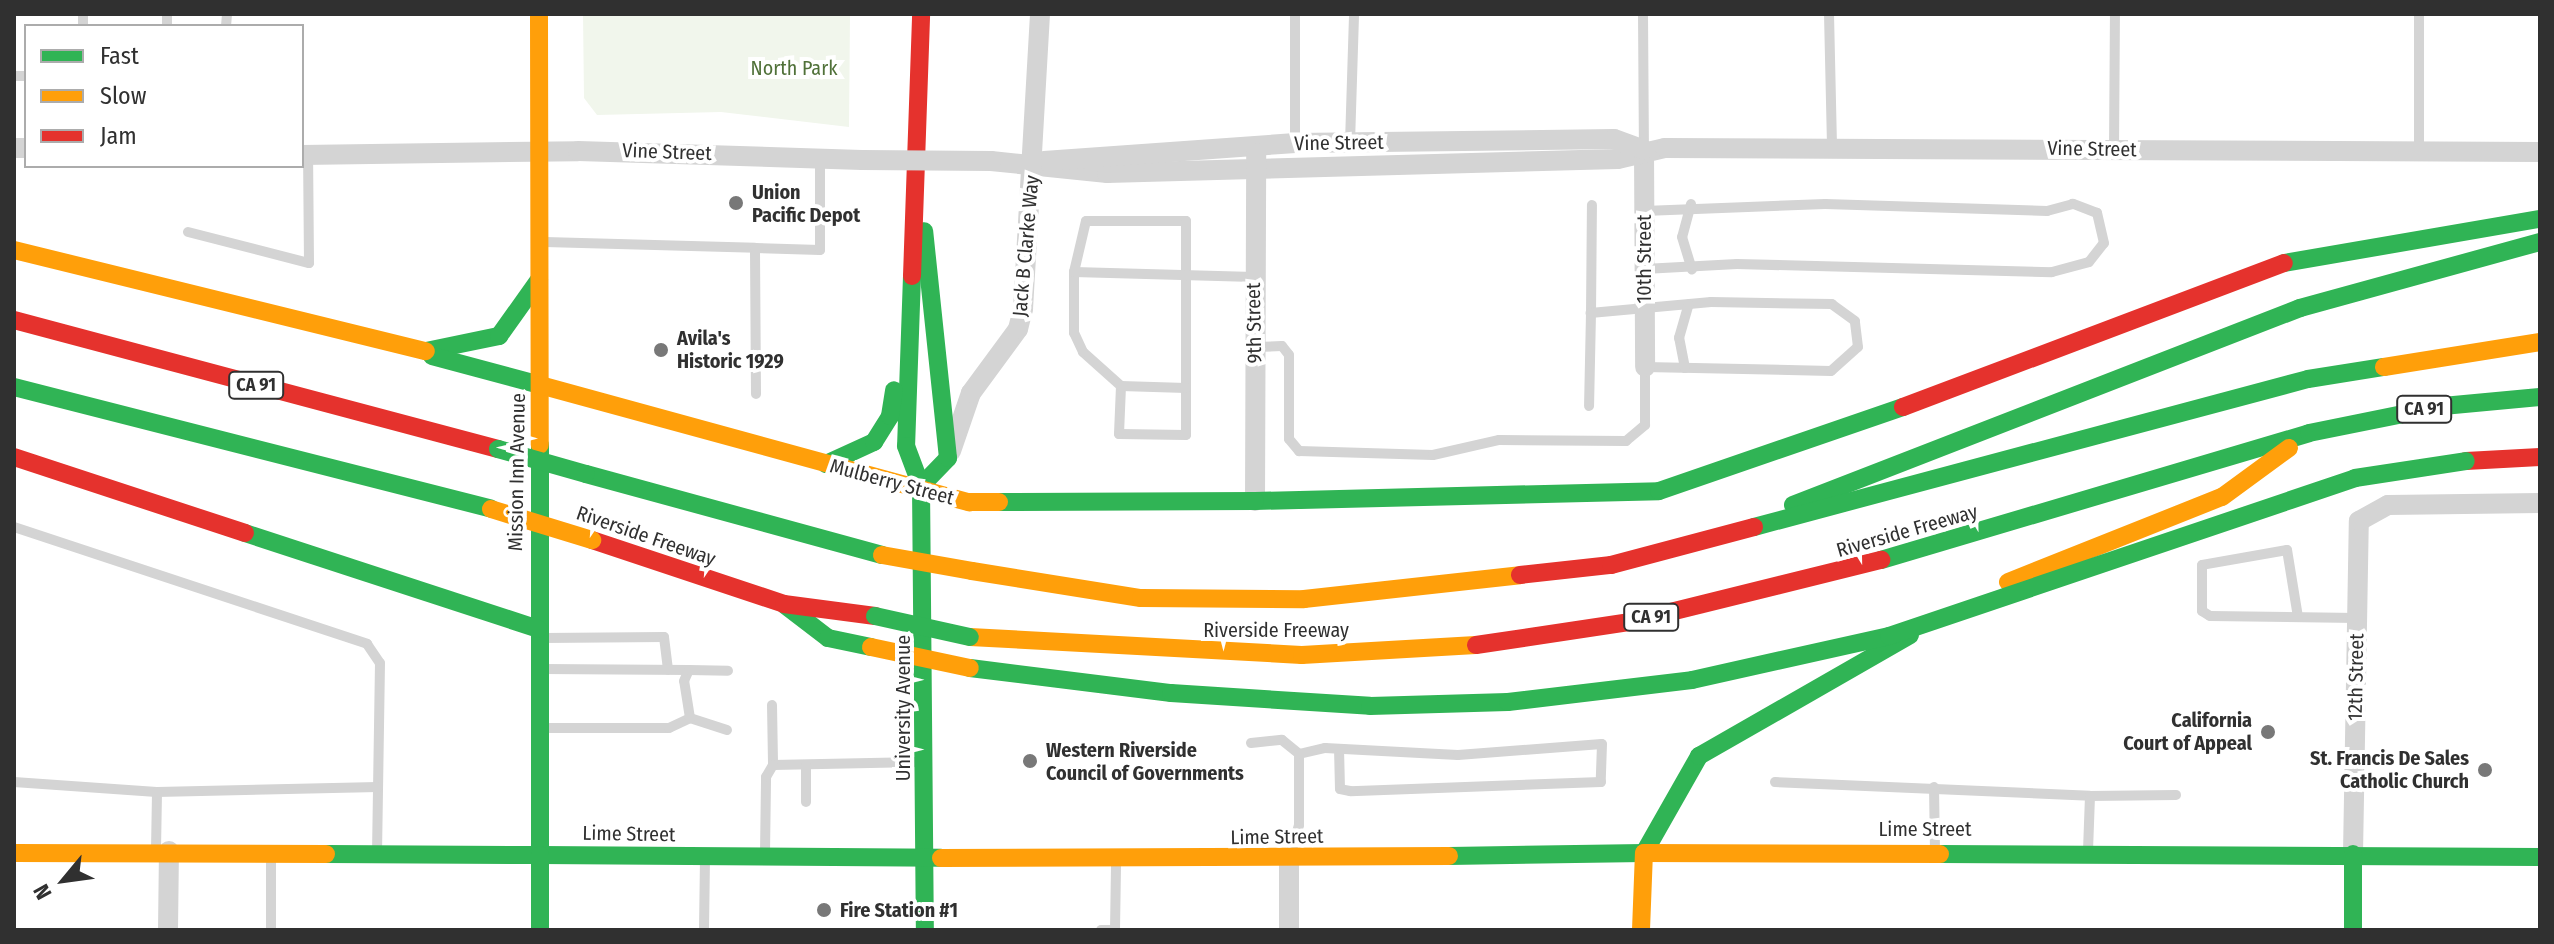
<!DOCTYPE html>
<style>
body{margin:0}
#map{position:relative;width:2554px;height:944px;overflow:hidden;background:#fff;font-family:"Fira Sans Condensed",sans-serif}
div>[style]{position:absolute}
[style*='--x']{left:calc(var(--x)*1px);top:calc(var(--y)*1px);width:calc(var(--w)*1px);rotate:calc(var(--a)*1deg)}
.green>*{inset:0;background:#f1f6ec}
.lane>*{height:10px;margin:-5px;padding:0 5px;transform-origin:5px;border-radius:5px;background:#d4d4d4}
.street>*{height:20px;margin:-10px;padding:0 10px;transform-origin:10px;border-radius:10px;background:#d4d4d4}
.fast>*{height:18px;margin:-9px;padding:0 9px;transform-origin:9px;border-radius:9px;background:#30b455}
.slow>*{height:18px;margin:-9px;padding:0 9px;transform-origin:9px;border-radius:9px;background:#ff9f0a}
.jam>*{height:18px;margin:-9px;padding:0 9px;transform-origin:9px;border-radius:9px;background:#e5322d}
.street-bridge>*{height:20px;margin:-10px;padding:0 10px;transform-origin:10px;border-radius:10px;background:#d4d4d4}
.fast-bridge>*{height:18px;margin:-9px;padding:0 9px;transform-origin:9px;border-radius:9px;background:#30b455}
.slow-bridge>*{height:18px;margin:-9px;padding:0 9px;transform-origin:9px;border-radius:9px;background:#ff9f0a}
.dots>*{width:22px;height:22px;translate:-50% -50%;box-sizing:border-box;border:4px solid #fff;border-radius:50%}
span{translate:-50% -50%;white-space:nowrap;text-align:center;line-height:1.15;-webkit-text-stroke:8px #fff;paint-order:stroke}
.shield-label span{padding:2px 6px;background:#fff;border:2px solid;border-radius:6px;-webkit-text-stroke-width:0}
.shield-label{font-size:18px;color:#303030;font-weight:700}
.park-label{font-size:20px;color:#507139}
.street-label{font-size:20px;color:#303030}
.poi-label{font-size:20px;color:#303030;font-weight:700}
.left{translate:0 -50%;text-align:left}
.right{translate:-100% -50%;text-align:right}
.frame{position:absolute;inset:0;border:16px solid #303030;pointer-events:none}
.legend{position:absolute;left:24px;top:24px;width:280px;height:144px;box-sizing:border-box;background:#fff;border:2px solid #acacac;margin:0;padding:10px 14px;list-style:none;font-size:24px;color:#303030}
.legend li{display:flex;align-items:center;gap:16px;height:40px}
.legend b{width:40px;border:2px solid #acacac}
.north{position:absolute;left:24px;top:840px;width:80px;height:80px;-webkit-text-stroke:6px #fff;paint-order:stroke;rotate:241deg;font-size:22px;font-weight:700;line-height:32px;text-align:center;color:#303030}
.north::after{content:'';display:block;margin:auto;width:28px;height:36px;background:#303030;clip-path:polygon(50% 0,100% 100%,50% 72%,0 100%)}
</style>
<div id="map">
<div class="green">
<i style="clip-path:polygon(583px 14px,850px 14px,849px 127px,721px 112px,597px 115px,584px 98px)"></i>
</div>
<div class="lane">
<i style="--x:1295;--y:14;--w:129;--a:90"></i>
<i style="--x:1643;--y:14;--w:136;--a:89.6"></i>
<i style="--x:1829;--y:14;--w:137;--a:88.7"></i>
<i style="--x:2419;--y:14;--w:138;--a:90"></i>
<i style="--x:83;--y:26;--w:12;--a:-90"></i>
<i style="--x:167;--y:26;--w:12;--a:-90"></i>
<i style="--x:226;--y:26;--w:12;--a:-85"></i>
<i style="--x:14;--y:76;--w:12;--a:0"></i>
<i style="--x:1350;--y:143;--w:129;--a:-88.2"></i>
<i style="--x:2114;--y:150;--w:136;--a:-89.6"></i>
<i style="--x:1691;--y:204;--w:34;--a:105"></i>
<i style="--x:1682;--y:237;--w:34;--a:73"></i>
<i style="--x:1086;--y:221;--w:100;--a:0"></i>
<i style="--x:1186;--y:221;--w:214;--a:90"></i>
<i style="--x:1186;--y:435;--w:67;--a:-179.1"></i>
<i style="--x:1119;--y:434;--w:48;--a:-87.6"></i>
<i style="--x:1121;--y:386;--w:51;--a:-138.2"></i>
<i style="--x:1083;--y:352;--w:21;--a:-115"></i>
<i style="--x:1074;--y:333;--w:61;--a:-90"></i>
<i style="--x:1074;--y:272;--w:52;--a:-76.8"></i>
<i style="--x:188;--y:232;--w:125;--a:14.4"></i>
<i style="--x:309;--y:263;--w:108;--a:-90.5"></i>
<i style="--x:545;--y:242;--w:210;--a:1.6"></i>
<i style="--x:1644;--y:269;--w:93;--a:-3.1"></i>
<i style="--x:1737;--y:264;--w:315;--a:1.5"></i>
<i style="--x:2052;--y:272;--w:38;--a:-15"></i>
<i style="--x:2089;--y:262;--w:24;--a:-52"></i>
<i style="--x:2104;--y:243;--w:31;--a:-103"></i>
<i style="--x:2097;--y:213;--w:26;--a:-159"></i>
<i style="--x:2073;--y:204;--w:27;--a:165"></i>
<i style="--x:2047;--y:211;--w:222;--a:-178.2"></i>
<i style="--x:1825;--y:204;--w:181;--a:177.8"></i>
<i style="--x:1074;--y:272;--w:180;--a:1.6"></i>
<i style="--x:1591;--y:313;--w:108;--a:-89.5"></i>
<i style="--x:1255;--y:347;--w:27;--a:-2"></i>
<i style="--x:1282;--y:346;--w:11;--a:52"></i>
<i style="--x:1289;--y:355;--w:84;--a:90"></i>
<i style="--x:1289;--y:439;--w:16;--a:50"></i>
<i style="--x:1299;--y:451;--w:134;--a:1.7"></i>
<i style="--x:1433;--y:455;--w:68;--a:-12.8"></i>
<i style="--x:1499;--y:440;--w:127;--a:0.5"></i>
<i style="--x:1626;--y:441;--w:25;--a:-40"></i>
<i style="--x:1645;--y:425;--w:58;--a:-90"></i>
<i style="--x:1645;--y:367;--w:186;--a:1.2"></i>
<i style="--x:1831;--y:371;--w:36;--a:-42"></i>
<i style="--x:1858;--y:347;--w:26;--a:-97"></i>
<i style="--x:1855;--y:321;--w:29;--a:-144"></i>
<i style="--x:1832;--y:304;--w:121;--a:-179.1"></i>
<i style="--x:1711;--y:302;--w:121;--a:174.8"></i>
<i style="--x:1591;--y:313;--w:93;--a:91.2"></i>
<i style="--x:1685;--y:368;--w:31;--a:-101"></i>
<i style="--x:1679;--y:338;--w:35;--a:-74"></i>
<i style="--x:1121;--y:386;--w:65;--a:1.8"></i>
<i style="--x:756;--y:394;--w:146;--a:-90.4"></i>
<i style="--x:755;--y:248;--w:65;--a:1.8"></i>
<i style="--x:820;--y:250;--w:90;--a:-90"></i>
<i style="--x:14;--y:527;--w:372;--a:18.3"></i>
<i style="--x:367;--y:644;--w:23;--a:56"></i>
<i style="--x:380;--y:663;--w:189;--a:90.9"></i>
<i style="--x:2298;--y:617;--w:68;--a:-99.3"></i>
<i style="--x:2287;--y:550;--w:86;--a:170"></i>
<i style="--x:2202;--y:565;--w:46;--a:90"></i>
<i style="--x:2202;--y:611;--w:9;--a:32"></i>
<i style="--x:2210;--y:616;--w:147;--a:0.8"></i>
<i style="--x:544;--y:638;--w:120;--a:-0.5"></i>
<i style="--x:664;--y:637;--w:33;--a:83"></i>
<i style="--x:543;--y:669;--w:146;--a:0.4"></i>
<i style="--x:772;--y:705;--w:60;--a:89"></i>
<i style="--x:773;--y:765;--w:146;--a:-1.2"></i>
<i style="--x:543;--y:728;--w:126;--a:0"></i>
<i style="--x:669;--y:728;--w:23;--a:-25"></i>
<i style="--x:727;--y:730;--w:39;--a:-162"></i>
<i style="--x:690;--y:718;--w:37;--a:-99"></i>
<i style="--x:684;--y:681;--w:12;--a:-66"></i>
<i style="--x:689;--y:670;--w:39;--a:1"></i>
<i style="--x:1251;--y:743;--w:31;--a:-6"></i>
<i style="--x:1282;--y:740;--w:22;--a:39"></i>
<i style="--x:1299;--y:754;--w:71;--a:90"></i>
<i style="--x:1299;--y:825;--w:29;--a:106"></i>
<i style="--x:1299;--y:754;--w:27;--a:-13"></i>
<i style="--x:1325;--y:748;--w:133;--a:3"></i>
<i style="--x:1458;--y:755;--w:144;--a:-4.4"></i>
<i style="--x:1602;--y:744;--w:38;--a:92"></i>
<i style="--x:1601;--y:782;--w:251;--a:177.9"></i>
<i style="--x:1350;--y:791;--w:10;--a:-169"></i>
<i style="--x:1340;--y:789;--w:40;--a:-91.4"></i>
<i style="--x:806;--y:765;--w:37;--a:90"></i>
<i style="--x:14;--y:782;--w:143;--a:4"></i>
<i style="--x:157;--y:792;--w:221;--a:-1.3"></i>
<i style="--x:1775;--y:782;--w:315;--a:2.5"></i>
<i style="--x:2090;--y:796;--w:55;--a:92.1"></i>
<i style="--x:1934;--y:787;--w:64;--a:89.1"></i>
<i style="--x:2090;--y:796;--w:86;--a:-0.7"></i>
<i style="--x:156;--y:850;--w:58;--a:-89"></i>
<i style="--x:765;--y:853;--w:76;--a:-89.2"></i>
<i style="--x:766;--y:777;--w:14;--a:-60"></i>
<i style="--x:271;--y:930;--w:73;--a:-90"></i>
<i style="--x:704;--y:930;--w:70;--a:-89.2"></i>
<i style="--x:1101;--y:930;--w:14;--a:0"></i>
<i style="--x:1115;--y:930;--w:64;--a:-89.1"></i>
</div>
<div class="street">
<i style="--x:14;--y:148;--w:12;--a:0"></i>
<i style="--x:1644;--y:150;--w:217;--a:89.7"></i>
<i style="--x:302;--y:155;--w:276;--a:-0.8"></i>
<i style="--x:578;--y:151;--w:284;--a:1.8"></i>
<i style="--x:991;--y:161;--w:117;--a:5.9"></i>
<i style="--x:1107;--y:173;--w:511;--a:-1.57"></i>
<i style="--x:1618;--y:159;--w:48;--a:-13.2"></i>
<i style="--x:1665;--y:148;--w:875;--a:0.26"></i>
<i style="--x:1044;--y:161;--w:252;--a:-4.1"></i>
<i style="--x:1295;--y:143;--w:319;--a:-0.7"></i>
<i style="--x:1614;--y:139;--w:32;--a:20"></i>
<i style="--x:951;--y:451;--w:61;--a:-71"></i>
<i style="--x:971;--y:393;--w:79;--a:-53.7"></i>
<i style="--x:1018;--y:329;--w:21;--a:-76"></i>
<i style="--x:1023;--y:309;--w:295;--a:-86.7"></i>
<i style="--x:1255;--y:501;--w:348;--a:-89.8"></i>
<i style="--x:2353;--y:854;--w:333;--a:-89"></i>
<i style="--x:2359;--y:521;--w:33;--a:-29"></i>
<i style="--x:2388;--y:505;--w:152;--a:-0.8"></i>
<i style="--x:1289;--y:859;--w:71;--a:90"></i>
<i style="--x:168;--y:930;--w:79;--a:-89.3"></i>
</div>
<div class="fast">
<i style="--x:2284;--y:263;--w:260;--a:-9.8"></i>
<i style="--x:912;--y:276;--w:170;--a:92"></i>
<i style="--x:906;--y:446;--w:43;--a:69.4"></i>
<i style="--x:921;--y:486;--w:444;--a:89.5"></i>
<i style="--x:426;--y:351;--w:75;--a:-11.6"></i>
<i style="--x:499;--y:336;--w:69;--a:-54.5"></i>
<i style="--x:432;--y:356;--w:112;--a:15"></i>
<i style="--x:14;--y:387;--w:492;--a:14.3"></i>
<i style="--x:540;--y:445;--w:410;--a:90"></i>
<i style="--x:540;--y:855;--w:401;--a:0.4"></i>
<i style="--x:826;--y:464;--w:53;--a:-24.6"></i>
<i style="--x:874;--y:442;--w:31;--a:-58"></i>
<i style="--x:890;--y:416;--w:26;--a:-81"></i>
<i style="--x:586;--y:474;--w:307;--a:15.3"></i>
<i style="--x:921;--y:486;--w:39;--a:-46"></i>
<i style="--x:948;--y:458;--w:228;--a:-96"></i>
<i style="--x:1255;--y:501;--w:404;--a:-1.4"></i>
<i style="--x:1659;--y:491;--w:258;--a:-19"></i>
<i style="--x:999;--y:502;--w:256;--a:-0.2"></i>
<i style="--x:1793;--y:505;--w:544;--a:-21.23"></i>
<i style="--x:2300;--y:308;--w:249;--a:-15.4"></i>
<i style="--x:1754;--y:527;--w:573;--a:-14.96"></i>
<i style="--x:2308;--y:379;--w:77;--a:-9"></i>
<i style="--x:245;--y:533;--w:308;--a:18.1"></i>
<i style="--x:1881;--y:560;--w:446;--a:-16.5"></i>
<i style="--x:2309;--y:433;--w:137;--a:-11.4"></i>
<i style="--x:2443;--y:406;--w:97;--a:-5.3"></i>
<i style="--x:785;--y:605;--w:54;--a:37.5"></i>
<i style="--x:828;--y:638;--w:44;--a:11.8"></i>
<i style="--x:970;--y:668;--w:203;--a:7.1"></i>
<i style="--x:1171;--y:693;--w:199;--a:3.7"></i>
<i style="--x:1370;--y:706;--w:138;--a:-1.7"></i>
<i style="--x:1508;--y:702;--w:185;--a:-6.8"></i>
<i style="--x:1644;--y:853;--w:112;--a:-60.4"></i>
<i style="--x:1699;--y:756;--w:243;--a:-29.8"></i>
<i style="--x:326;--y:854;--w:214;--a:0.3"></i>
<i style="--x:540;--y:855;--w:75;--a:90"></i>
<i style="--x:1940;--y:854;--w:600;--a:0.29"></i>
<i style="--x:2353;--y:854;--w:76;--a:90"></i>
<i style="--x:1449;--y:856;--w:195;--a:-0.9"></i>
</div>
<div class="slow">
<i style="--x:539;--y:14;--w:431;--a:89.9"></i>
<i style="--x:14;--y:250;--w:424;--a:13.8"></i>
<i style="--x:2384;--y:367;--w:158;--a:-9.1"></i>
<i style="--x:540;--y:385;--w:445;--a:15.3"></i>
<i style="--x:969;--y:502;--w:30;--a:0"></i>
<i style="--x:972;--y:571;--w:171;--a:9.1"></i>
<i style="--x:1141;--y:598;--w:163;--a:0.4"></i>
<i style="--x:1304;--y:599;--w:217;--a:-6.3"></i>
<i style="--x:2008;--y:582;--w:230;--a:-21.7"></i>
<i style="--x:2222;--y:497;--w:83;--a:-36.2"></i>
<i style="--x:970;--y:637;--w:332;--a:3.1"></i>
<i style="--x:1302;--y:655;--w:174;--a:-3.3"></i>
<i style="--x:14;--y:853;--w:312;--a:0.2"></i>
<i style="--x:941;--y:858;--w:508;--a:-0.23"></i>
<i style="--x:1641;--y:930;--w:77;--a:-87.8"></i>
<i style="--x:1644;--y:853;--w:296;--a:0.2"></i>
</div>
<div class="jam">
<i style="--x:912;--y:276;--w:262;--a:-88"></i>
<i style="--x:14;--y:320;--w:501;--a:14.92"></i>
<i style="--x:1903;--y:407;--w:407;--a:-20.7"></i>
<i style="--x:14;--y:457;--w:243;--a:18.2"></i>
<i style="--x:2466;--y:461;--w:74;--a:-3.1"></i>
<i style="--x:592;--y:540;--w:202;--a:18.4"></i>
<i style="--x:784;--y:604;--w:92;--a:7.5"></i>
<i style="--x:1520;--y:575;--w:92;--a:-6.3"></i>
<i style="--x:1611;--y:565;--w:148;--a:-14.9"></i>
<i style="--x:1476;--y:645;--w:156;--a:-8.5"></i>
<i style="--x:1630;--y:622;--w:259;--a:-13.9"></i>
</div>
<div class="street-bridge">
<i style="--x:862;--y:160;--w:129;--a:0.4"></i>
</div>
<div class="fast-bridge">
<i style="--x:498;--y:449;--w:91;--a:15.9"></i>
<i style="--x:875;--y:616;--w:97;--a:12.5"></i>
<i style="--x:1692;--y:680;--w:202;--a:-12.6"></i>
<i style="--x:1889;--y:636;--w:492;--a:-18.7"></i>
<i style="--x:2355;--y:478;--w:112;--a:-8.7"></i>
</div>
<div class="slow-bridge">
<i style="--x:491;--y:509;--w:106;--a:17.1"></i>
<i style="--x:882;--y:555;--w:91;--a:10.1"></i>
<i style="--x:871;--y:647;--w:101;--a:12"></i>
</div>
<div class="dots">
<i style="left:736px;top:203px;background:#787878"></i>
<i style="left:661px;top:350px;background:#787878"></i>
<i style="left:2268px;top:732px;background:#787878"></i>
<i style="left:1030px;top:761px;background:#787878"></i>
<i style="left:2485px;top:770px;background:#787878"></i>
<i style="left:824px;top:910px;background:#787878"></i>
</div>
<div class="shield-label">
<span style="left:256px;top:385px">CA 91</span>
<span style="left:2424px;top:409px">CA 91</span>
<span style="left:1651px;top:617px">CA 91</span>
</div>
<div class="park-label">
<span style="left:794px;top:68px">North Park</span>
</div>
<div class="street-label">
<span style="left:1339px;top:143px;rotate:-1deg">Vine Street</span>
<span style="left:2092px;top:149px;rotate:1deg">Vine Street</span>
<span style="left:667px;top:152px;rotate:2deg">Vine Street</span>
<span style="left:1026px;top:246px;rotate:-85deg">Jack B Clarke Way</span>
<span style="left:1644px;top:259px;rotate:-90deg">10th Street</span>
<span style="left:1254px;top:323px;rotate:-91deg">9th Street</span>
<span style="left:517px;top:472px;rotate:-89deg">Mission Inn Avenue</span>
<span style="left:892px;top:482px;rotate:15deg">Mulberry Street</span>
<span style="left:1907px;top:531px;rotate:-16deg">Riverside Freeway</span>
<span style="left:646px;top:536px;rotate:19deg">Riverside Freeway</span>
<span style="left:1276px;top:630px">Riverside Freeway</span>
<span style="left:2356px;top:677px;rotate:-89deg">12th Street</span>
<span style="left:903px;top:708px;rotate:-90deg">University Avenue</span>
<span style="left:1925px;top:829px">Lime Street</span>
<span style="left:629px;top:834px;rotate:1deg">Lime Street</span>
<span style="left:1277px;top:837px;rotate:-1deg">Lime Street</span>
</div>
<div class="poi-label">
<span class="left" style="left:752px;top:204px">Union<br>Pacific Depot</span>
<span class="left" style="left:677px;top:350px">Avila's<br>Historic 1929</span>
<span class="right" style="left:2252px;top:732px">California<br>Court of Appeal</span>
<span class="left" style="left:1046px;top:762px">Western Riverside<br>Council of Governments</span>
<span class="right" style="left:2469px;top:770px">St. Francis De Sales<br>Catholic Church</span>
<span class="left" style="left:840px;top:910px">Fire Station #1</span>
</div>
<div class="frame"></div>
<ul class="legend">
<li><b style="height:10px;background:#30b455"></b>Fast</li>
<li><b style="height:10px;background:#ff9f0a"></b>Slow</li>
<li><b style="height:10px;background:#e5322d"></b>Jam</li>
</ul>
<div class="north">N</div>
</div>
